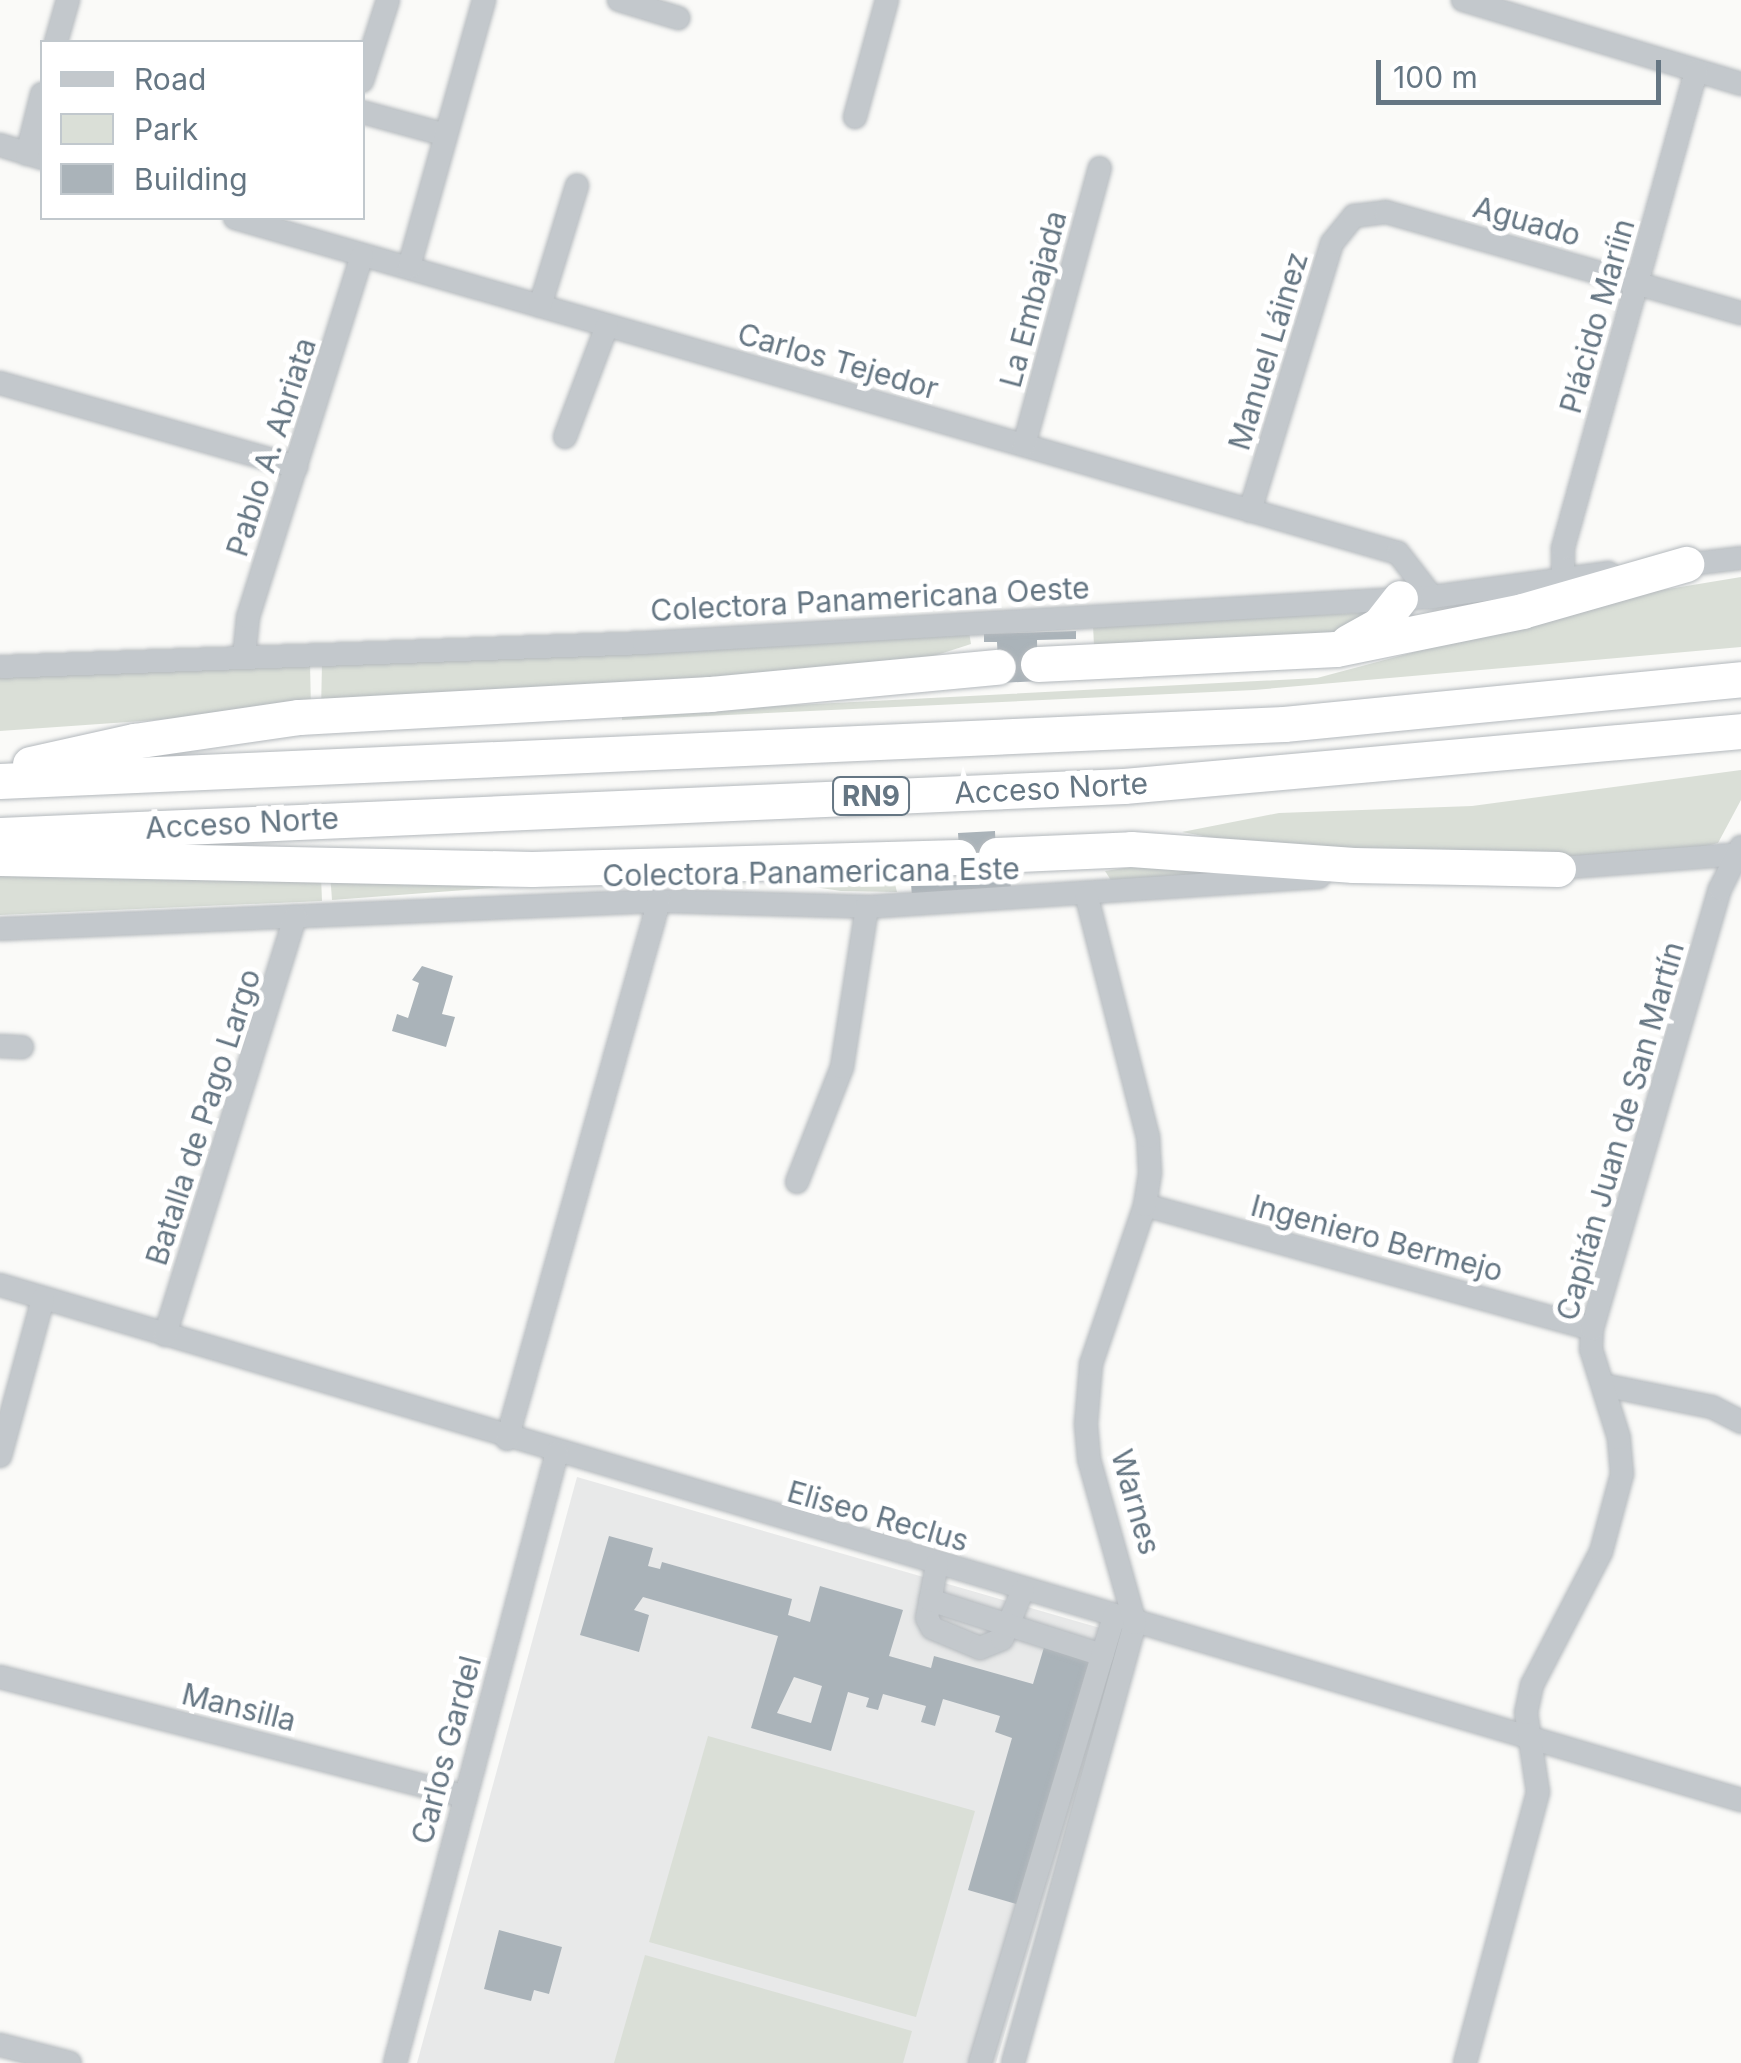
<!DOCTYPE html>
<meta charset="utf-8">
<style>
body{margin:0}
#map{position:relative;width:1741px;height:2063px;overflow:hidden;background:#fafaf8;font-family:Inter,sans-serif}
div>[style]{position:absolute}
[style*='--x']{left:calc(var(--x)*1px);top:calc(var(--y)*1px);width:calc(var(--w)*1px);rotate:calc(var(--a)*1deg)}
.built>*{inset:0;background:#e8e9e9}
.green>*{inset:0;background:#dadfd7}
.building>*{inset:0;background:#aab3b9}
.roads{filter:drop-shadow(0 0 2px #b4b9bd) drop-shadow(0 0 2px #b4b9bd)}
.minor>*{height:22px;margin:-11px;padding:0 11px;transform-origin:11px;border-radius:11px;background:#c3c8cc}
.highway>*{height:35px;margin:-17.5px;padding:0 17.5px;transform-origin:17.5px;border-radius:17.5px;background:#fff}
span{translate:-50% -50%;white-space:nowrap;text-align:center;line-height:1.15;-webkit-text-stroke:10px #fff;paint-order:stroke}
.shield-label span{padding:2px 8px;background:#fff;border:2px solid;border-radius:8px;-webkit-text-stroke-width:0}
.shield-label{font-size:28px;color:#657683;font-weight:700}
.street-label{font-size:30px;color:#657683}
.legend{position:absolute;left:40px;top:40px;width:325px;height:180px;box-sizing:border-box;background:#fff;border:2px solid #c1c8cd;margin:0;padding:12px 18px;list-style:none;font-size:30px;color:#657683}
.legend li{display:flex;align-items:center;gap:20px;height:50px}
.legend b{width:50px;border:2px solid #c1c8cd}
.scale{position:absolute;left:1376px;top:60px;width:285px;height:45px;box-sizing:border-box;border:5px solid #657683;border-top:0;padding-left:12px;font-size:30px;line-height:35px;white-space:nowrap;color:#657683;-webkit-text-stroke:8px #fff;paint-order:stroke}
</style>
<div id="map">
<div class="built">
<i style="clip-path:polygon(577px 1477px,1121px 1634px,996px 2063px,417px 2063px)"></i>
</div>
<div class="green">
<i style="clip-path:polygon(1741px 577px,1741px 647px,1254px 690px,622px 720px,622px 714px,1317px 678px,1620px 597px)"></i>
<i style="clip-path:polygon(1379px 612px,1358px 630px,1317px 638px,1094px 646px,1093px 625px)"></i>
<i style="clip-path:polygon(969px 632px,971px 644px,909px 664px,321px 711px,322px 663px)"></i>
<i style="clip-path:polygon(310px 663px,311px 709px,0 731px,0 678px)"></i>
<i style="clip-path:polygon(1741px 770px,1741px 800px,1718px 843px,1703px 847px,1594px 858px,1293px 853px,1182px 832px,1279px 813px,1472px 806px)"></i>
<i style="clip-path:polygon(1137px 866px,1241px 870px,1116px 888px,1105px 871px)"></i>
<i style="clip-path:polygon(330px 873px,453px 880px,505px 887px,332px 900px)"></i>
<i style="clip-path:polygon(0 875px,321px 876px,322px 901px,0 915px)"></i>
<i style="clip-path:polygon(893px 876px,897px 892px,841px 891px,814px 887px,809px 879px)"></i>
<i style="clip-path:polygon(708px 1736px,975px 1811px,916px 2017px,649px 1942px)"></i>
<i style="clip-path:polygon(645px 1955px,912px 2031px,903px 2063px,614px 2063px)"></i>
</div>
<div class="building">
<i style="clip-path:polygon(1076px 631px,1076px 639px,1037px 640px,1038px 681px,999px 683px,997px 642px,984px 642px,984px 634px)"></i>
<i style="clip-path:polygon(995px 831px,997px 879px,1010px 878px,1011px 889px,912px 896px,911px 884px,961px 881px,958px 833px)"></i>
<i style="clip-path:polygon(422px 966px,453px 976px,442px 1014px,455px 1017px,446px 1047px,392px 1031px,397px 1014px,408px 1018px,419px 983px,412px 980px)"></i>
<i style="clip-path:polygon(evenodd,609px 1536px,653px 1548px,648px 1566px,660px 1569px,662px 1562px,792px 1599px,788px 1615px,810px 1622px,820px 1586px,903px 1610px,889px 1656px,931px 1668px,934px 1656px,1033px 1684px,1045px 1644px,1095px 1658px,1023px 1906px,968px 1890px,1012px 1738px,995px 1732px,1000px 1716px,943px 1699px,935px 1726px,921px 1722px,926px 1706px,883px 1694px,878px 1710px,866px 1707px,869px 1698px,848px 1692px,831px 1751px,751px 1728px,778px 1636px,643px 1597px,634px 1610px,649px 1615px,639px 1652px,580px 1635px,609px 1536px,794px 1677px,822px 1686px,811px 1723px,777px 1713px,794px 1677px)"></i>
<i style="clip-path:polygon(499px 1930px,562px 1947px,549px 1994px,534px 1990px,531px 2001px,484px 1989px)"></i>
</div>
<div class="roads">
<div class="minor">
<i style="--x:619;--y:0;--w:62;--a:17"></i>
<i style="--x:1463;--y:0;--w:290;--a:16.8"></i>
<i style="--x:56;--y:42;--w:44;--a:-74.1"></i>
<i style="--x:362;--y:81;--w:85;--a:-72.2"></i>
<i style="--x:362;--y:112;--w:84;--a:15.2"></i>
<i style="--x:855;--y:117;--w:121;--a:-74.7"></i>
<i style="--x:0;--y:145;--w:44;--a:17.2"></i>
<i style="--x:27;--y:154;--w:62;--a:-76"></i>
<i style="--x:235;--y:218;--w:1210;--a:16.07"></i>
<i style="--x:1398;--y:553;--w:56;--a:52.3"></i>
<i style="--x:409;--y:267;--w:277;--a:-74.3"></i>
<i style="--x:540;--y:306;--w:126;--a:-72.9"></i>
<i style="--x:0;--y:383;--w:308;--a:15.8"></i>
<i style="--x:565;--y:437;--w:119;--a:-69.3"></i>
<i style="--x:1024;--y:445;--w:287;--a:-74.7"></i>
<i style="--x:1250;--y:511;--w:280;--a:-73"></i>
<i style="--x:1332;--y:243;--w:35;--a:-51"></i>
<i style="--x:1354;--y:216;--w:32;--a:-7"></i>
<i style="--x:1386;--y:212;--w:369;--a:15.9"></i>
<i style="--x:1675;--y:566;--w:66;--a:-6.9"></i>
<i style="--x:1563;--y:578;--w:30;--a:-90"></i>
<i style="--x:1563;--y:548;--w:495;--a:-74.4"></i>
<i style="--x:244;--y:657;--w:40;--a:-84.3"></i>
<i style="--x:248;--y:617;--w:379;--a:-72.5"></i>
<i style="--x:0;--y:667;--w:644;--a:-2.13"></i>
<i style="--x:644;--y:643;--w:789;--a:-3.34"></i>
<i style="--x:1432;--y:597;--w:178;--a:-7.8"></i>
<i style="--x:1546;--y:869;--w:196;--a:-4.4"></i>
<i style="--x:0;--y:929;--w:659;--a:-2.44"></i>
<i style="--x:658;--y:901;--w:209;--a:1.6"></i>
<i style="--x:867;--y:907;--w:453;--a:-3.8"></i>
<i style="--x:0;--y:1046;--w:22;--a:3"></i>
<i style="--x:797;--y:1182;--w:123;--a:-68.6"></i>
<i style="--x:842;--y:1067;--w:162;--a:-81.1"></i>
<i style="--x:1145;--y:1205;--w:464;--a:15.5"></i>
<i style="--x:0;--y:1285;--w:1816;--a:16.48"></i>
<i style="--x:165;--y:1335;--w:438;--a:-72.7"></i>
<i style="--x:1603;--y:1385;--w:111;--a:11.4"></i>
<i style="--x:1712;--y:1407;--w:33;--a:27"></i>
<i style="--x:507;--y:1439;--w:559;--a:-74.22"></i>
<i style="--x:0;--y:1456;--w:163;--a:-74.7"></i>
<i style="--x:937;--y:1564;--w:55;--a:100.5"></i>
<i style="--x:927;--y:1618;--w:11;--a:63"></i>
<i style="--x:932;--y:1628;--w:52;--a:22.6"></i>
<i style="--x:980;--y:1648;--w:24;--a:-22"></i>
<i style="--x:1002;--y:1639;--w:53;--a:-66.8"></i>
<i style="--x:930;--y:1600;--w:181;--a:17.7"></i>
<i style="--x:0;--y:1677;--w:479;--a:14.4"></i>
<i style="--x:0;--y:2045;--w:72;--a:14.4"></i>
<i style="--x:395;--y:2063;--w:631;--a:-75.13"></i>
<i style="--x:980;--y:2063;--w:467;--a:-73.3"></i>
<i style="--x:1013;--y:2063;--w:457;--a:-74.5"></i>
<i style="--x:1135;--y:1623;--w:170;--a:-105.7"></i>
<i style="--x:1089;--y:1459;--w:35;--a:-95"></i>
<i style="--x:1086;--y:1424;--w:60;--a:-85.2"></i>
<i style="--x:1091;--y:1364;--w:168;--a:-71.2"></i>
<i style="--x:1145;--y:1205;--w:33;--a:-81"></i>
<i style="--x:1150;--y:1172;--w:35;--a:-93"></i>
<i style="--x:1148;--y:1137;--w:248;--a:-104.3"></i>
<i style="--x:1465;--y:2063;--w:281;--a:-74.9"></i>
<i style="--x:1538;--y:1792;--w:80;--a:-98.6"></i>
<i style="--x:1526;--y:1713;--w:29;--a:-78"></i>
<i style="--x:1532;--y:1685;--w:150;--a:-62.6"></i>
<i style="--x:1601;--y:1552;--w:81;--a:-74.9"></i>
<i style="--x:1622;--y:1474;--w:36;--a:-95"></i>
<i style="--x:1619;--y:1438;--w:93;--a:-107.5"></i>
<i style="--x:1591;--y:1349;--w:20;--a:-87"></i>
<i style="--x:1592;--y:1329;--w:458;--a:-73.8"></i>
<i style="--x:1720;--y:889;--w:47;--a:-63.4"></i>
</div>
<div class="highway">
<i style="--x:1348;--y:642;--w:35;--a:-29"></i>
<i style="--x:1379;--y:625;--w:34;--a:-52"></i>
<i style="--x:1038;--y:664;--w:298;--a:-2.9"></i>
<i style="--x:1336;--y:649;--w:190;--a:-11.5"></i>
<i style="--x:1522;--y:611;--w:171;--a:-16"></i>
<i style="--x:30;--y:764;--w:107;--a:-12.5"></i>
<i style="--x:134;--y:741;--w:167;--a:-8.3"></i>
<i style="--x:299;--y:717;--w:412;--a:-3.2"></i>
<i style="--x:710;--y:694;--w:289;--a:-5.4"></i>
<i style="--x:0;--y:781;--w:1285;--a:-2.54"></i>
<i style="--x:1284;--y:724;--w:459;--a:-5.6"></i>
<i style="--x:0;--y:835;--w:1125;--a:-2.5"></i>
<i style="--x:1124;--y:786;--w:619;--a:-5.09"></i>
<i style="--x:996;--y:855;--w:135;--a:-2.5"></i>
<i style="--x:1131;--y:849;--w:223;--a:4.1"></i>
<i style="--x:1353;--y:865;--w:205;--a:1.1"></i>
<i style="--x:0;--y:858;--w:532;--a:1.18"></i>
<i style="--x:532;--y:869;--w:427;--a:-1.6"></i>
</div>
</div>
<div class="shield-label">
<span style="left:871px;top:796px">RN9</span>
</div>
<div class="street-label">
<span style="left:1527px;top:221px;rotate:16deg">Aguado</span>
<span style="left:1033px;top:299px;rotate:-75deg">La Embajada</span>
<span style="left:1597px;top:316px;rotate:-74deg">Plácido Maríin</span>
<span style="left:1268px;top:351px;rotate:-73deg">Manuel Láinez</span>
<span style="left:838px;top:361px;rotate:16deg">Carlos Tejedor</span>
<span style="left:271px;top:447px;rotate:-72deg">Pablo A. Abriata</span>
<span style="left:870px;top:599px;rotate:-3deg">Colectora Panamericana Oeste</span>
<span style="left:1051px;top:788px;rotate:-3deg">Acceso Norte</span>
<span style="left:242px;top:823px;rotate:-3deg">Acceso Norte</span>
<span style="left:811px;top:872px;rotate:-1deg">Colectora Panamericana Este</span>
<span style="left:203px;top:1117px;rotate:-72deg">Batalla de Pago Largo</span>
<span style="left:1620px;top:1131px;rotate:-74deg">Capitán Juan de San Martín</span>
<span style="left:1377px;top:1238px;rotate:15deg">Ingeniero Bermejo</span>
<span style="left:1136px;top:1502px;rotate:74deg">Warnes</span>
<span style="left:878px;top:1516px;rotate:16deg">Eliseo Reclus</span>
<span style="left:239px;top:1707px;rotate:14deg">Mansilla</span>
<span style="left:446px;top:1750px;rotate:-75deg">Carlos Gardel</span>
</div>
<ul class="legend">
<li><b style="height:12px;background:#c3c8cc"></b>Road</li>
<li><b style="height:28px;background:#dadfd7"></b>Park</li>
<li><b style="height:28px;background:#aab3b9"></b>Building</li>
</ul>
<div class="scale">100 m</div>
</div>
